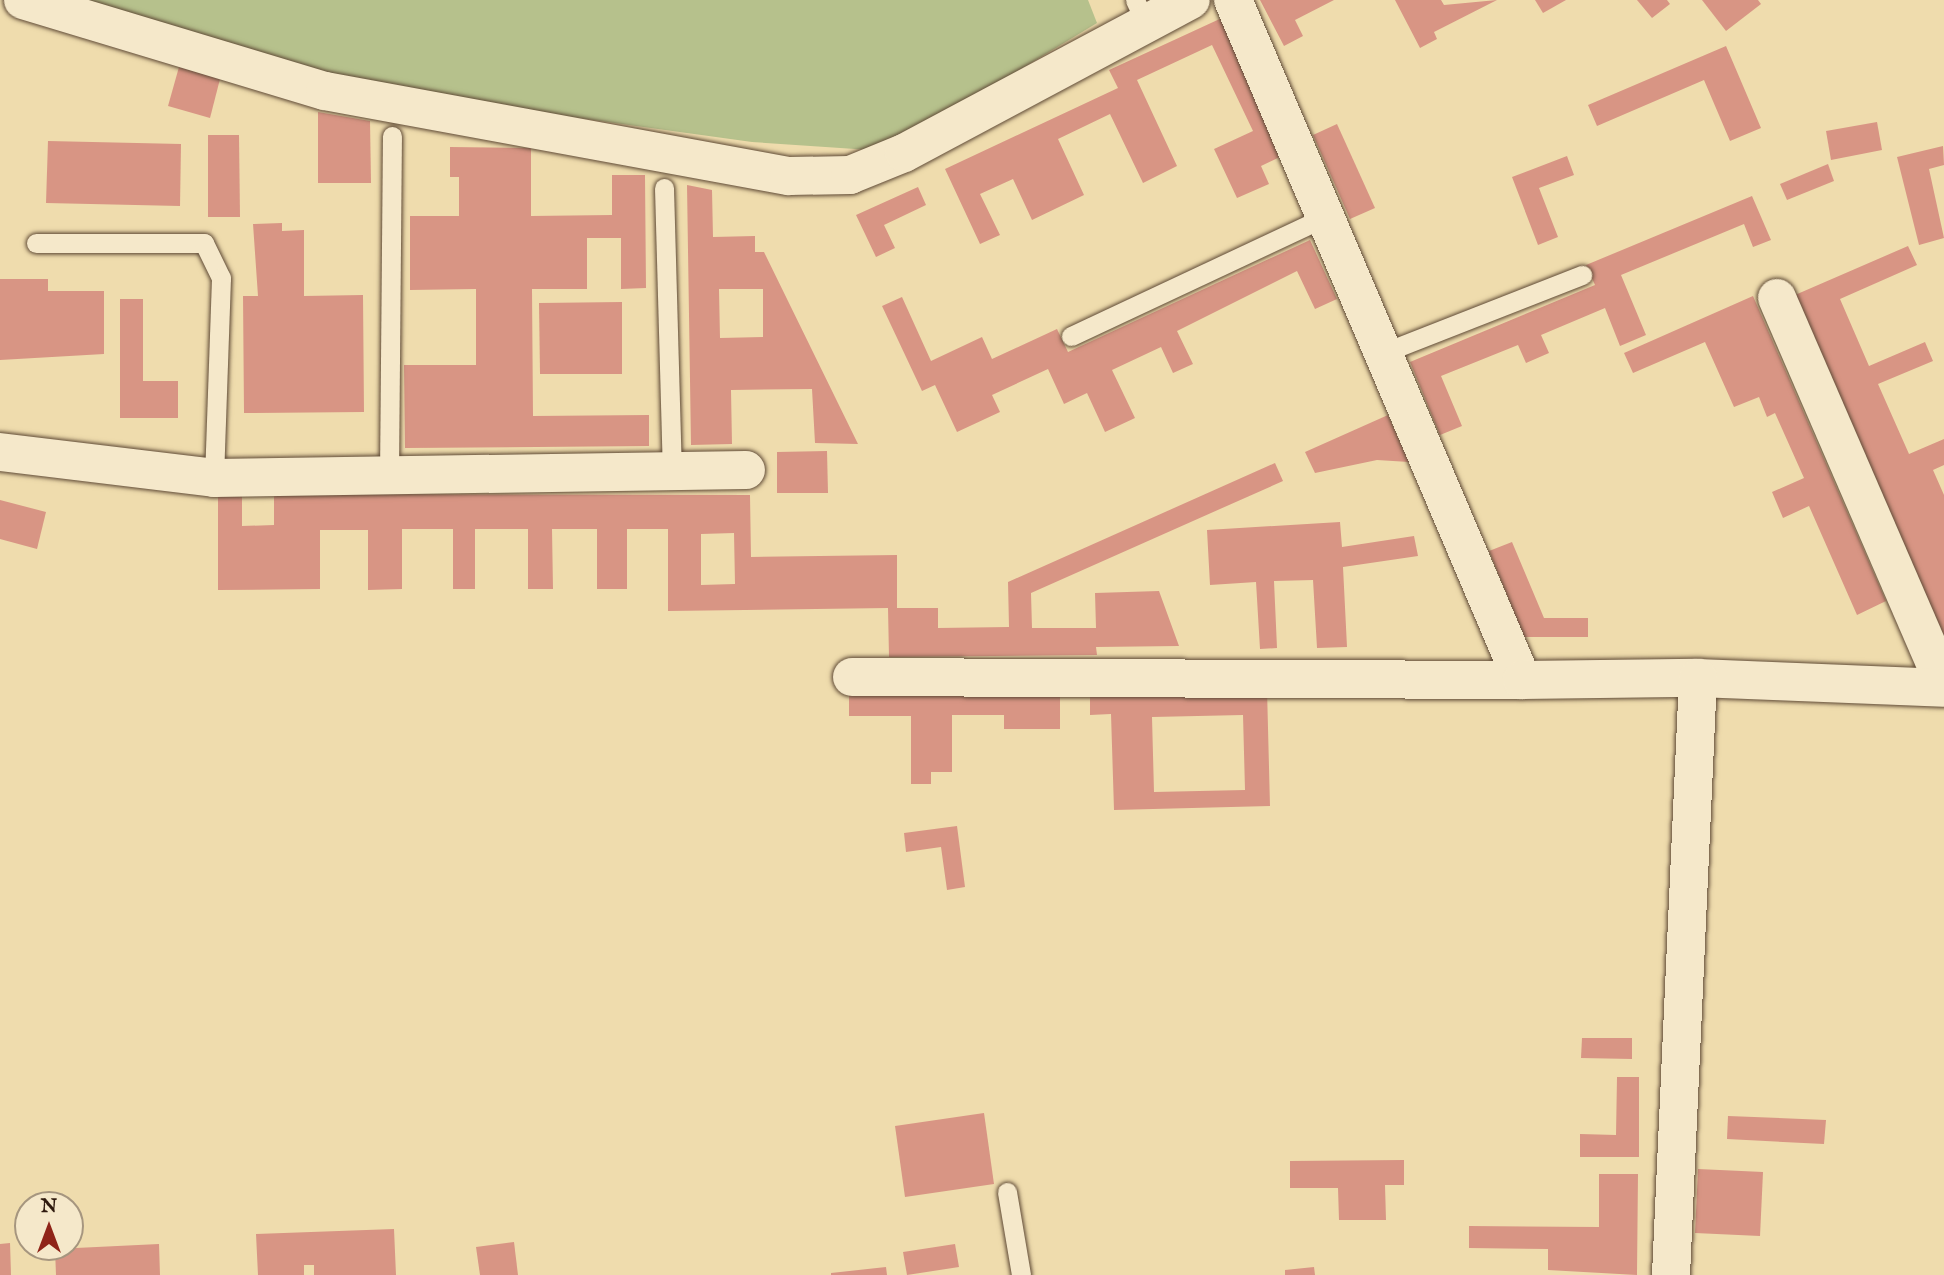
<!DOCTYPE html>
<style>
body{margin:0}
#map{position:relative;width:1944px;height:1275px;overflow:hidden;background:#efdcad;font-family:"IM FELL English",serif}
div>[style]{position:absolute}
[style*='--x']{left:calc(var(--x)*1px);top:calc(var(--y)*1px);width:calc(var(--w)*1px);rotate:calc(var(--a)*1deg)}
.green>*{inset:0;background:#b6c18c}
.building>*{inset:0;background:#d89584}
.roads{filter:drop-shadow(0 0 2px #5f4a36) drop-shadow(0 0 2px #5f4a36)}
.lane>*{height:19px;margin:-9.5px;padding:0 9.5px;transform-origin:9.5px;border-radius:9.5px;background:#f5e8ca}
.street>*{height:38px;margin:-19px;padding:0 19px;transform-origin:19px;border-radius:19px;background:#f5e8ca}
.secondary>*{height:38px;margin:-19px;padding:0 19px;transform-origin:19px;border-radius:19px;background:#f5e8ca}
span{translate:-50% -50%;white-space:nowrap;text-align:center;line-height:1.15;-webkit-text-stroke:5px #f5e8ca;paint-order:stroke}
.north{position:absolute;left:14px;top:1191px;width:70px;height:70px;box-sizing:border-box;background:#f5e8ca;border:2px solid #a6967f;border-radius:50%;rotate:0deg;font-size:19px;font-weight:700;line-height:28px;text-align:center;color:#2f1a0e}
.north::after{content:'';display:block;margin:auto;width:24px;height:32px;background:#8f2418;clip-path:polygon(50% 0,100% 100%,50% 72%,0 100%)}
</style>
<div id="map">
<div class="green">
<i style="clip-path:polygon(72px 0,1088px 0,1097px 23px,885px 151px,752px 142px,332px 84px)"></i>
</div>
<div class="building">
<i style="clip-path:polygon(1260px 0,1334px 0,1295px 20px,1303px 36px,1284px 46px)"></i>
<i style="clip-path:polygon(1395px 0,1441px 0,1444px 5px,1497px 0,1434px 32px,1437px 39px,1420px 48px)"></i>
<i style="clip-path:polygon(1535px 0,1566px 0,1543px 13px)"></i>
<i style="clip-path:polygon(1637px 0,1667px 0,1670px 4px,1652px 18px)"></i>
<i style="clip-path:polygon(1702px 0,1758px 0,1761px 4px,1726px 31px)"></i>
<i style="clip-path:polygon(1224px 17px,1288px 153px,1261px 166px,1269px 184px,1237px 198px,1214px 149px,1253px 131px,1212px 45px,1137px 80px,1177px 166px,1143px 183px,1110px 114px,1058px 139px,1084px 195px,1032px 220px,1013px 179px,980px 194px,1000px 235px,980px 244px,945px 169px,1118px 88px,1109px 70px)"></i>
<i style="clip-path:polygon(1726px 46px,1761px 128px,1730px 141px,1704px 80px,1597px 126px,1588px 105px)"></i>
<i style="clip-path:polygon(179px 67px,220px 79px,210px 118px,168px 106px)"></i>
<i style="clip-path:polygon(318px 112px,370px 121px,371px 183px,318px 183px)"></i>
<i style="clip-path:polygon(1877px 122px,1882px 150px,1831px 160px,1826px 131px)"></i>
<i style="clip-path:polygon(1337px 124px,1375px 208px,1350px 219px,1313px 135px)"></i>
<i style="clip-path:polygon(208px 135px,239px 135px,240px 217px,208px 217px)"></i>
<i style="clip-path:polygon(48px 141px,181px 144px,180px 206px,46px 203px)"></i>
<i style="clip-path:polygon(1943px 146px,1944px 165px,1929px 169px,1944px 238px,1919px 245px,1897px 157px)"></i>
<i style="clip-path:polygon(450px 147px,531px 148px,531px 216px,612px 215px,612px 175px,645px 175px,646px 288px,621px 289px,621px 238px,587px 238px,587px 289px,532px 289px,533px 416px,649px 415px,649px 446px,405px 448px,404px 365px,476px 365px,476px 289px,410px 290px,410px 216px,459px 216px,459px 177px,450px 177px)"></i>
<i style="clip-path:polygon(1567px 156px,1574px 175px,1539px 188px,1558px 237px,1538px 245px,1512px 177px)"></i>
<i style="clip-path:polygon(1828px 164px,1834px 181px,1787px 200px,1780px 184px)"></i>
<i style="clip-path:polygon(evenodd,687px 185px,712px 190px,713px 237px,755px 236px,755px 252px,764px 252px,858px 444px,815px 443px,812px 389px,731px 390px,732px 444px,691px 445px,687px 185px,719px 289px,763px 289px,763px 337px,720px 338px,719px 289px)"></i>
<i style="clip-path:polygon(918px 187px,926px 205px,884px 225px,895px 248px,876px 257px,856px 215px)"></i>
<i style="clip-path:polygon(1752px 196px,1771px 240px,1753px 247px,1744px 224px,1621px 275px,1646px 335px,1620px 346px,1605px 308px,1541px 335px,1549px 353px,1526px 363px,1518px 345px,1441px 376px,1462px 426px,1440px 435px,1410px 362px,1595px 285px,1586px 265px)"></i>
<i style="clip-path:polygon(282px 223px,282px 231px,304px 230px,304px 296px,363px 295px,364px 412px,244px 413px,243px 296px,258px 296px,253px 224px)"></i>
<i style="clip-path:polygon(1310px 240px,1337px 299px,1315px 309px,1297px 271px,1177px 331px,1193px 364px,1173px 373px,1161px 347px,1112px 370px,1135px 418px,1105px 432px,1087px 393px,1064px 404px,1048px 369px,992px 395px,1000px 412px,957px 432px,935px 385px,922px 391px,882px 306px,902px 297px,931px 361px,982px 337px,992px 359px,1057px 329px,1068px 352px)"></i>
<i style="clip-path:polygon(1908px 246px,1917px 265px,1840px 299px,1869px 366px,1925px 342px,1933px 361px,1878px 384px,1909px 454px,1944px 439px,1944px 465px,1933px 470px,1944px 495px,1944px 636px,1795px 295px)"></i>
<i style="clip-path:polygon(0 279px,48px 279px,48px 291px,104px 291px,104px 354px,0 360px)"></i>
<i style="clip-path:polygon(1753px 296px,1886px 601px,1857px 615px,1809px 506px,1783px 518px,1772px 492px,1804px 478px,1775px 413px,1767px 417px,1759px 397px,1734px 407px,1705px 342px,1633px 373px,1624px 353px)"></i>
<i style="clip-path:polygon(120px 299px,143px 299px,143px 381px,178px 381px,178px 418px,120px 418px)"></i>
<i style="clip-path:polygon(622px 302px,622px 374px,540px 374px,539px 303px)"></i>
<i style="clip-path:polygon(1388px 415px,1409px 462px,1377px 460px,1315px 473px,1305px 452px)"></i>
<i style="clip-path:polygon(827px 451px,828px 493px,777px 493px,777px 452px)"></i>
<i style="clip-path:polygon(evenodd,1275px 463px,1283px 481px,1031px 593px,1032px 628px,1096px 628px,1095px 593px,1159px 591px,1179px 646px,1096px 647px,1097px 655px,889px 657px,888px 608px,668px 611px,668px 529px,627px 529px,627px 589px,597px 589px,597px 529px,552px 529px,553px 589px,528px 589px,528px 529px,475px 529px,475px 589px,453px 589px,453px 529px,402px 529px,402px 589px,368px 590px,368px 530px,320px 530px,320px 589px,218px 590px,218px 494px,242px 494px,242px 526px,274px 525px,274px 494px,750px 495px,751px 557px,897px 555px,897px 608px,938px 608px,938px 628px,1009px 627px,1008px 582px,1275px 463px,734px 533px,735px 584px,701px 585px,701px 534px,734px 533px)"></i>
<i style="clip-path:polygon(0 500px,46px 512px,37px 549px,0 539px)"></i>
<i style="clip-path:polygon(1340px 522px,1342px 547px,1414px 536px,1418px 556px,1343px 567px,1347px 647px,1317px 648px,1313px 580px,1274px 581px,1277px 648px,1260px 649px,1256px 582px,1210px 585px,1207px 530px)"></i>
<i style="clip-path:polygon(1512px 542px,1544px 618px,1588px 618px,1588px 637px,1524px 637px,1489px 551px)"></i>
<i style="clip-path:polygon(evenodd,1267px 689px,1270px 806px,1114px 810px,1111px 714px,1090px 715px,1090px 693px,1267px 689px,1243px 715px,1245px 790px,1154px 792px,1152px 717px,1243px 715px)"></i>
<i style="clip-path:polygon(849px 691px,1060px 692px,1060px 729px,1004px 729px,1004px 715px,952px 715px,952px 772px,931px 772px,931px 784px,911px 784px,911px 716px,849px 716px)"></i>
<i style="clip-path:polygon(957px 826px,965px 887px,947px 890px,941px 847px,906px 852px,904px 833px)"></i>
<i style="clip-path:polygon(1582px 1038px,1632px 1038px,1632px 1059px,1581px 1058px)"></i>
<i style="clip-path:polygon(1617px 1077px,1639px 1077px,1639px 1157px,1580px 1157px,1580px 1134px,1616px 1135px)"></i>
<i style="clip-path:polygon(984px 1113px,994px 1184px,905px 1197px,895px 1126px)"></i>
<i style="clip-path:polygon(1728px 1116px,1826px 1120px,1824px 1144px,1727px 1139px)"></i>
<i style="clip-path:polygon(1404px 1160px,1404px 1185px,1385px 1185px,1386px 1220px,1339px 1220px,1338px 1188px,1290px 1188px,1290px 1161px)"></i>
<i style="clip-path:polygon(1698px 1169px,1763px 1172px,1760px 1236px,1695px 1233px)"></i>
<i style="clip-path:polygon(1599px 1174px,1638px 1174px,1637px 1275px,1548px 1270px,1548px 1249px,1469px 1248px,1469px 1226px,1599px 1227px)"></i>
<i style="clip-path:polygon(394px 1229px,396px 1275px,314px 1275px,314px 1265px,304px 1265px,304px 1275px,258px 1275px,256px 1234px)"></i>
<i style="clip-path:polygon(514px 1242px,518px 1275px,480px 1275px,476px 1247px)"></i>
<i style="clip-path:polygon(10px 1243px,11px 1275px,0 1275px,0 1244px)"></i>
<i style="clip-path:polygon(159px 1244px,160px 1275px,56px 1275px,55px 1249px)"></i>
<i style="clip-path:polygon(955px 1244px,959px 1267px,907px 1275px,903px 1252px)"></i>
<i style="clip-path:polygon(886px 1267px,887px 1275px,831px 1275px,831px 1273px)"></i>
<i style="clip-path:polygon(1314px 1267px,1315px 1275px,1285px 1275px,1285px 1270px)"></i>
</div>
<div class="roads">
<div class="lane">
<i style="--x:1135;--y:0;--w:26;--a:65"></i>
<i style="--x:664;--y:188;--w:283;--a:88.4"></i>
<i style="--x:36;--y:243;--w:168;--a:0"></i>
<i style="--x:204;--y:243;--w:39;--a:64"></i>
<i style="--x:221;--y:278;--w:200;--a:92"></i>
<i style="--x:1071;--y:336;--w:280;--a:-25.1"></i>
<i style="--x:1383;--y:353;--w:214;--a:-21.4"></i>
<i style="--x:389;--y:475;--w:339;--a:-89.5"></i>
<i style="--x:1007;--y:1192;--w:84;--a:80.4"></i>
</div>
<div class="street">
<i style="--x:23;--y:0;--w:315;--a:16.8"></i>
<i style="--x:325;--y:91;--w:472;--a:10.4"></i>
<i style="--x:789;--y:176;--w:61;--a:-0.9"></i>
<i style="--x:850;--y:175;--w:58;--a:-22.2"></i>
<i style="--x:904;--y:153;--w:325;--a:-28.1"></i>
<i style="--x:1777;--y:298;--w:420;--a:66.6"></i>
<i style="--x:0;--y:452;--w:216;--a:6.9"></i>
<i style="--x:214;--y:478;--w:532;--a:-0.86"></i>
<i style="--x:852;--y:677;--w:670;--a:0.26"></i>
<i style="--x:1698;--y:678;--w:246;--a:2.3"></i>
</div>
<div class="secondary">
<i style="--x:1233;--y:0;--w:739;--a:66.97"></i>
<i style="--x:1522;--y:680;--w:176;--a:-0.7"></i>
<i style="--x:1698;--y:678;--w:598;--a:92.59"></i>
</div>
</div>
<div class="north">N</div>
</div>
